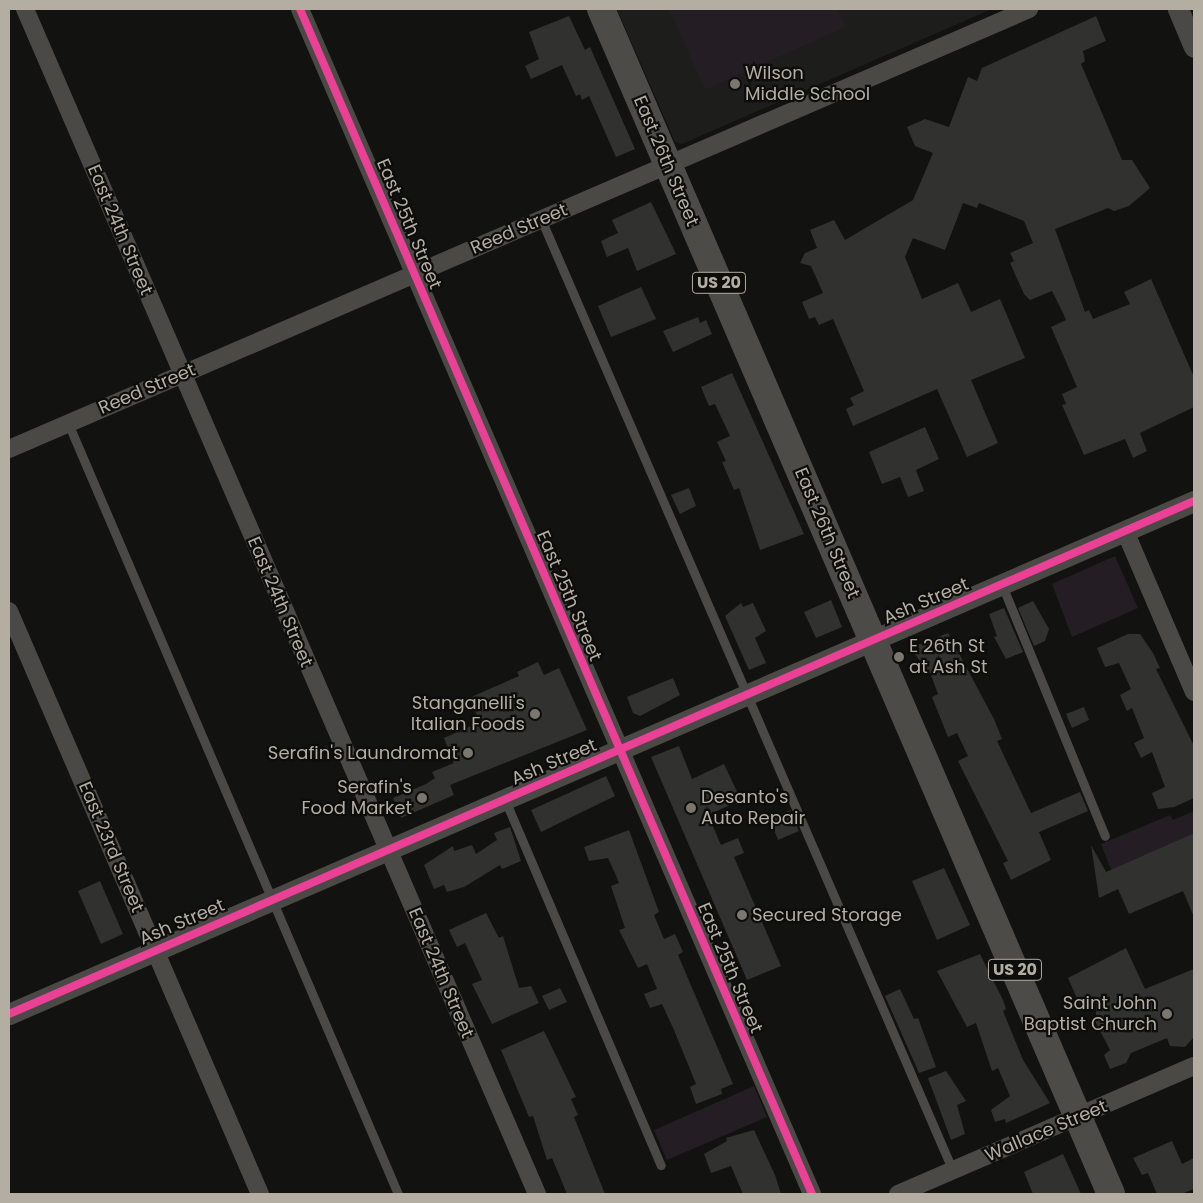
<!DOCTYPE html>
<style>
body{margin:0}
#map{position:relative;width:1203px;height:1203px;overflow:hidden;background:#121211;font-family:Poppins,sans-serif}
div>[style]{position:absolute}
[style*='--x']{left:calc(var(--x)*1px);top:calc(var(--y)*1px);width:calc(var(--w)*1px);rotate:calc(var(--a)*1deg)}
.built>*{inset:0;background:#1d1d1b}
.green>*{inset:0;background:#241d23}
.building>*{inset:0;background:#31312f}
.service>*{height:9px;margin:-4.5px;padding:0 4.5px;transform-origin:4.5px;border-radius:4.5px;background:#4a4946}
.minor>*{height:18px;margin:-9px;padding:0 9px;transform-origin:9px;border-radius:9px;background:#4a4946}
.tertiary>*{height:21px;margin:-10.5px;padding:0 10.5px;transform-origin:10.5px;border-radius:10.5px;background:#4a4946}
.primary>*{height:28px;margin:-14px;padding:0 14px;transform-origin:14px;border-radius:14px;background:#4c4b48}
.cycleway>*{height:8px;margin:-4px;padding:0 4px;transform-origin:4px;border-radius:4px;background:#ea4096}
.dots>*{width:14px;height:14px;translate:-50% -50%;box-sizing:border-box;border:2px solid #0d0d0c;border-radius:50%}
span{translate:-50% -50%;white-space:nowrap;text-align:center;line-height:1.15;-webkit-text-stroke:4.5px #0d0d0c;paint-order:stroke}
.shield-label span{padding:1px 4px;background:#0d0d0c;border:1px solid;border-radius:4px;-webkit-text-stroke-width:0}
.shield-label{font-size:16px;color:#b3ada2;font-weight:700}
.poi-label{font-size:18px;color:#b3ada2}
.left{translate:0 -50%;text-align:left}
.right{translate:-100% -50%;text-align:right}
.street-label{font-size:18px;color:#b3ada2}
.frame{position:absolute;inset:0;border:10px solid #b3ada2;pointer-events:none}
</style>
<div id="map">
<div class="built">
<i style="clip-path:polygon(617px 9px,992px 9px,682px 144px,675px 142px)"></i>
</div>
<div class="green">
<i style="clip-path:polygon(669px 9px,838px 9px,846px 27px,705px 90px)"></i>
<i style="clip-path:polygon(1115px 556px,1138px 608px,1072px 637px,1052px 584px)"></i>
<i style="clip-path:polygon(1194px 811px,1194px 833px,1111px 870px,1101px 844px,1170px 815px,1173px 820px)"></i>
<i style="clip-path:polygon(754px 1086px,767px 1117px,667px 1160px,654px 1130px)"></i>
</div>
<div class="building">
<i style="clip-path:polygon(569px 16px,585px 50px,590px 47px,635px 149px,616px 157px,589px 96px,582px 100px,580px 94px,576px 96px,562px 65px,531px 79px,525px 66px,539px 59px,529px 32px)"></i>
<i style="clip-path:polygon(1096px 16px,1106px 41px,1083px 51px,1085px 61px,1081px 64px,1122px 160px,1132px 160px,1150px 188px,1129px 206px,1114px 211px,1108px 208px,1055px 229px,1085px 312px,1089px 310px,1093px 319px,1130px 304px,1124px 292px,1151px 279px,1194px 377px,1194px 407px,1140px 433px,1147px 451px,1133px 458px,1125px 439px,1084px 455px,1062px 405px,1066px 404px,1062px 394px,1077px 387px,1051px 327px,1066px 320px,1063px 313px,1052px 291px,1030px 300px,1024px 294px,1010px 263px,1014px 261px,1010px 253px,1033px 243px,1024px 221px,979px 203px,977px 208px,963px 203px,945px 250px,913px 238px,905px 257px,922px 299px,958px 283px,971px 312px,1000px 299px,1025px 358px,971px 380px,998px 443px,967px 457px,937px 389px,853px 426px,846px 409px,854px 405px,850px 398px,864px 391px,833px 319px,819px 325px,815px 317px,809px 319px,802px 302px,823px 293px,811px 266px,800px 263px,805px 253px,817px 248px,810px 230px,834px 220px,845px 240px,913px 200px,933px 153px,915px 146px,907px 127px,925px 119px,949px 127px,968px 77px,977px 81px,982px 68px)"></i>
<i style="clip-path:polygon(651px 202px,676px 254px,637px 271px,628px 248px,607px 257px,601px 241px,618px 233px,612px 220px)"></i>
<i style="clip-path:polygon(641px 287px,656px 319px,611px 337px,598px 306px)"></i>
<i style="clip-path:polygon(698px 317px,700px 323px,706px 320px,712px 334px,673px 352px,663px 331px)"></i>
<i style="clip-path:polygon(732px 373px,804px 534px,760px 550px,739px 488px,734px 490px,722px 462px,726px 461px,717px 442px,730px 436px,715px 404px,709px 406px,701px 387px)"></i>
<i style="clip-path:polygon(925px 427px,939px 459px,916px 470px,924px 491px,908px 497px,900px 477px,882px 484px,869px 452px)"></i>
<i style="clip-path:polygon(689px 488px,696px 506px,680px 514px,671px 495px)"></i>
<i style="clip-path:polygon(831px 600px,842px 627px,816px 638px,804px 612px)"></i>
<i style="clip-path:polygon(1033px 601px,1049px 629px,1045px 641px,1034px 646px,1018px 608px)"></i>
<i style="clip-path:polygon(741px 603px,743px 607px,753px 603px,766px 631px,755px 638px,766px 663px,749px 670px,725px 616px)"></i>
<i style="clip-path:polygon(1004px 608px,1023px 652px,1006px 659px,994px 637px,997px 636px,989px 614px)"></i>
<i style="clip-path:polygon(948px 633px,994px 719px,1002px 739px,997px 741px,1031px 813px,1080px 792px,1088px 811px,1039px 832px,1051px 860px,1011px 880px,1003px 863px,1008px 861px,958px 761px,968px 756px,957px 733px,948px 737px,932px 697px,938px 694px,931px 675px,910px 648px)"></i>
<i style="clip-path:polygon(1128px 634px,1140px 634px,1153px 653px,1160px 668px,1156px 669px,1194px 746px,1194px 798px,1174px 807px,1158px 809px,1152px 793px,1165px 787px,1152px 752px,1141px 758px,1134px 743px,1144px 738px,1132px 708px,1127px 711px,1120px 695px,1131px 689px,1119px 663px,1105px 667px,1097px 648px)"></i>
<i style="clip-path:polygon(538px 662px,544px 675px,559px 668px,587px 730px,450px 785px,454px 795px,401px 818px,393px 798px,426px 784px,435px 778px,432px 772px,454px 763px,444px 738px,480px 722px,469px 698px,519px 676px,517px 672px)"></i>
<i style="clip-path:polygon(673px 678px,680px 695px,640px 716px,633px 713px,627px 697px)"></i>
<i style="clip-path:polygon(1084px 707px,1089px 720px,1072px 728px,1066px 714px)"></i>
<i style="clip-path:polygon(679px 746px,692px 779px,724px 764px,741px 800px,708px 815px,721px 845px,738px 838px,744px 853px,734px 857px,781px 966px,747px 980px,651px 757px)"></i>
<i style="clip-path:polygon(606px 776px,615px 796px,541px 832px,531px 810px)"></i>
<i style="clip-path:polygon(790px 810px,799px 831px,778px 840px,770px 819px)"></i>
<i style="clip-path:polygon(510px 827px,521px 861px,502px 869px,500px 865px,464px 887px,447px 892px,444px 885px,434px 889px,424px 865px,453px 846px,454px 851px,472px 845px,476px 854px,497px 840px,494px 833px)"></i>
<i style="clip-path:polygon(629px 830px,659px 912px,654px 915px,664px 939px,675px 934px,683px 952px,678px 955px,733px 1084px,721px 1089px,722px 1094px,696px 1104px,690px 1087px,696px 1084px,674px 1030px,662px 1004px,650px 1008px,644px 994px,657px 989px,647px 964px,638px 968px,619px 930px,625px 928px,611px 886px,619px 883px,614px 871px,608px 858px,589px 861px,584px 847px)"></i>
<i style="clip-path:polygon(1194px 833px,1194px 917px,1183px 891px,1129px 914px,1118px 889px,1099px 898px,1091px 845px,1106px 872px)"></i>
<i style="clip-path:polygon(944px 868px,970px 925px,937px 940px,912px 881px)"></i>
<i style="clip-path:polygon(100px 881px,123px 934px,101px 944px,78px 891px)"></i>
<i style="clip-path:polygon(486px 913px,499px 938px,503px 936px,519px 988px,531px 986px,539px 1003px,492px 1024px,472px 984px,482px 980px,465px 943px,457px 947px,449px 930px)"></i>
<i style="clip-path:polygon(1126px 948px,1145px 989px,1194px 969px,1194px 1037px,1185px 1047px,1170px 1046px,1167px 1038px,1131px 1053px,1126px 1063px,1110px 1069px,1104px 1055px,1110px 1050px,1096px 1023px,1096px 1001px,1080px 1005px,1068px 978px)"></i>
<i style="clip-path:polygon(980px 954px,1003px 1000px,1006px 1009px,1003px 1011px,1023px 1060px,1050px 1103px,1006px 1123px,1005px 1119px,995px 1122px,991px 1110px,1010px 1096px,998px 1068px,992px 1071px,976px 1023px,967px 1027px,937px 971px)"></i>
<i style="clip-path:polygon(560px 988px,567px 1002px,549px 1010px,542px 996px)"></i>
<i style="clip-path:polygon(900px 989px,914px 1019px,918px 1018px,936px 1067px,919px 1073px,885px 996px)"></i>
<i style="clip-path:polygon(544px 1031px,576px 1097px,571px 1099px,578px 1115px,574px 1117px,605px 1194px,567px 1194px,552px 1158px,547px 1160px,533px 1116px,529px 1117px,501px 1050px)"></i>
<i style="clip-path:polygon(946px 1071px,966px 1101px,957px 1105px,965px 1134px,951px 1140px,928px 1078px)"></i>
<i style="clip-path:polygon(754px 1130px,775px 1175px,781px 1194px,743px 1194px,731px 1166px,711px 1173px,704px 1154px,727px 1141px,726px 1138px)"></i>
<i style="clip-path:polygon(1172px 1141px,1182px 1164px,1194px 1158px,1194px 1189px,1181px 1194px,1157px 1194px,1148px 1173px,1142px 1175px,1133px 1158px)"></i>
<i style="clip-path:polygon(1063px 1154px,1081px 1194px,1033px 1194px,1024px 1172px)"></i>
</div>
<div class="service">
<i style="--x:541;--y:219;--w:1037;--a:66.6"></i>
<i style="--x:68;--y:423;--w:839;--a:66.83"></i>
<i style="--x:1002;--y:585;--w:271;--a:67.7"></i>
<i style="--x:505;--y:800;--w:397;--a:66.9"></i>
</div>
<div class="minor">
<i style="--x:25;--y:9;--w:1291;--a:66.63"></i>
<i style="--x:300;--y:9;--w:1291;--a:66.63"></i>
<i style="--x:9;--y:449;--w:1111;--a:-23.33"></i>
<i style="--x:1125;--y:531;--w:175;--a:66.8"></i>
<i style="--x:9;--y:611;--w:635;--a:66.71"></i>
<i style="--x:898;--y:1194;--w:322;--a:-23.4"></i>
</div>
<div class="tertiary">
<i style="--x:1178;--y:9;--w:41;--a:67.2"></i>
<i style="--x:9;--y:1014;--w:1291;--a:-23.41"></i>
</div>
<div class="primary">
<i style="--x:601;--y:9;--w:1290;--a:66.71"></i>
</div>
<div class="cycleway">
<i style="--x:300;--y:9;--w:1291;--a:66.63"></i>
<i style="--x:9;--y:1014;--w:1291;--a:-23.41"></i>
</div>
<div class="dots">
<i style="left:735px;top:84px;background:#7b776f"></i>
<i style="left:899px;top:657px;background:#7b776f"></i>
<i style="left:535px;top:714px;background:#7b776f"></i>
<i style="left:468px;top:753px;background:#7b776f"></i>
<i style="left:422px;top:798px;background:#7b776f"></i>
<i style="left:691px;top:808px;background:#7b776f"></i>
<i style="left:742px;top:915px;background:#7b776f"></i>
<i style="left:1167px;top:1014px;background:#7b776f"></i>
</div>
<div class="shield-label">
<span style="left:719px;top:283px">US 20</span>
<span style="left:1015px;top:970px">US 20</span>
</div>
<div class="poi-label">
<span class="left" style="left:745px;top:84px">Wilson<br>Middle School</span>
<span class="left" style="left:909px;top:657px">E 26th St<br>at Ash St</span>
<span class="right" style="left:525px;top:714px">Stanganelli's<br>Italian Foods</span>
<span class="right" style="left:458px;top:753px">Serafin's Laundromat</span>
<span class="right" style="left:412px;top:798px">Serafin's<br>Food Market</span>
<span class="left" style="left:701px;top:808px">Desanto's<br>Auto Repair</span>
<span class="left" style="left:752px;top:915px">Secured Storage</span>
<span class="right" style="left:1157px;top:1014px">Saint John<br>Baptist Church</span>
</div>
<div class="street-label">
<span style="left:666px;top:161px;rotate:67deg">East 26th Street</span>
<span style="left:409px;top:224px;rotate:67deg">East 25th Street</span>
<span style="left:519px;top:229px;rotate:-23deg">Reed Street</span>
<span style="left:120px;top:230px;rotate:67deg">East 24th Street</span>
<span style="left:147px;top:389px;rotate:-23deg">Reed Street</span>
<span style="left:827px;top:533px;rotate:67deg">East 26th Street</span>
<span style="left:569px;top:596px;rotate:67deg">East 25th Street</span>
<span style="left:926px;top:601px;rotate:-23deg">Ash Street</span>
<span style="left:280px;top:602px;rotate:67deg">East 24th Street</span>
<span style="left:554px;top:762px;rotate:-23deg">Ash Street</span>
<span style="left:111px;top:847px;rotate:67deg">East 23rd Street</span>
<span style="left:182px;top:922px;rotate:-23deg">Ash Street</span>
<span style="left:730px;top:968px;rotate:67deg">East 25th Street</span>
<span style="left:441px;top:973px;rotate:67deg">East 24th Street</span>
<span style="left:1046px;top:1131px;rotate:-23deg">Wallace Street</span>
</div>
<div class="frame"></div>
</div>
